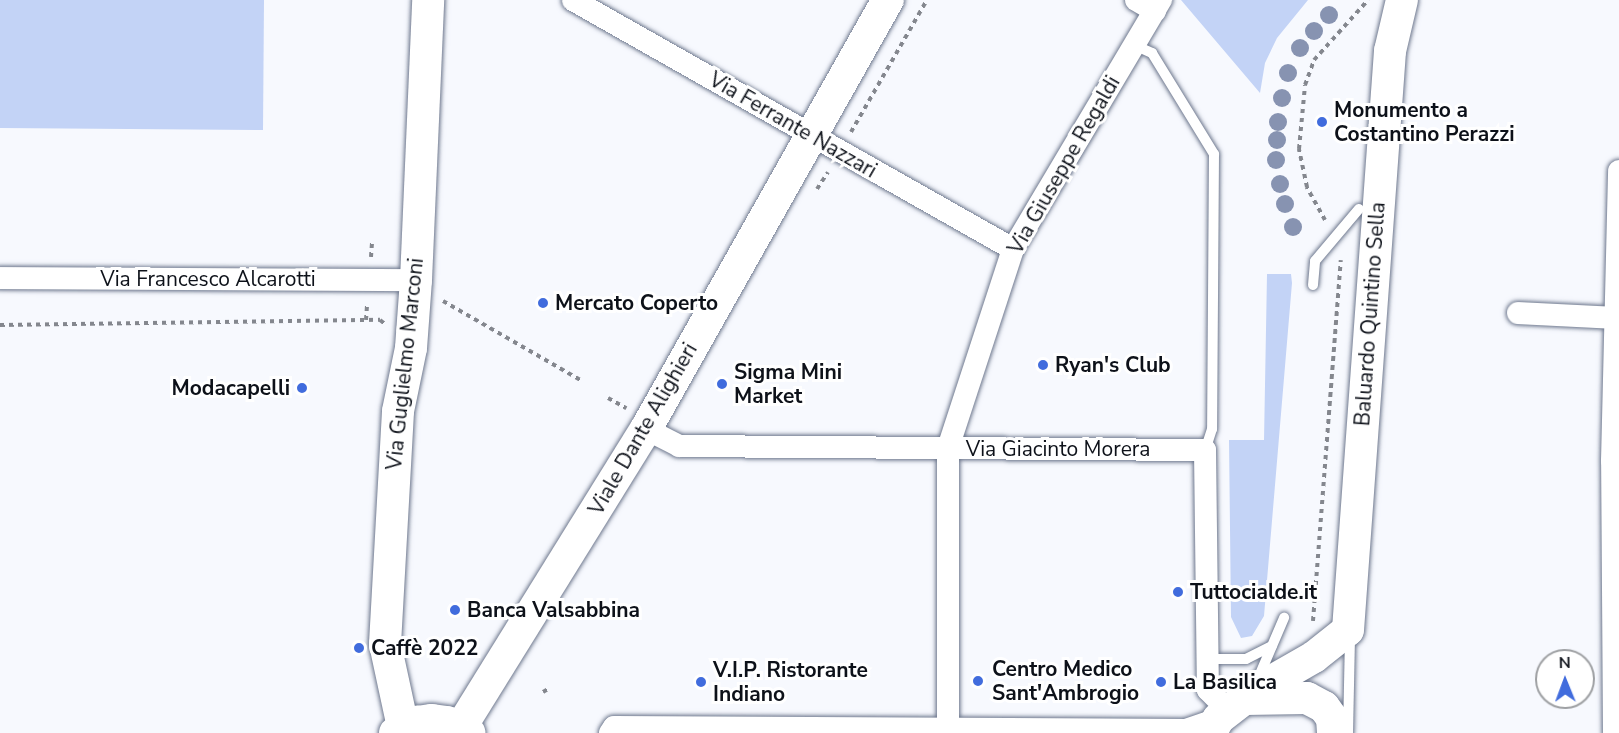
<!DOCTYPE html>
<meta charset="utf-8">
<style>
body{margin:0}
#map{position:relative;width:1619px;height:733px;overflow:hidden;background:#f7f9fe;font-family:"Nunito Sans",sans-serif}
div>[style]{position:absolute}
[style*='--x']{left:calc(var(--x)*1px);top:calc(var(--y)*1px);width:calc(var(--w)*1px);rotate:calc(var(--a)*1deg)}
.green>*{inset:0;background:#c3d3f6}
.path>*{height:4px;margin-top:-2px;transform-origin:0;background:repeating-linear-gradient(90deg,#84878e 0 4.5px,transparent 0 9px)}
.roads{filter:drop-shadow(0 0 2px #6e788e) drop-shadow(0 0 2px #6e788e)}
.lane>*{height:10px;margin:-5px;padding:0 5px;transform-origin:5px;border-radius:5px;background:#fff}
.street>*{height:22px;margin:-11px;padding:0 11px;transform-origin:11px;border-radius:11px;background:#fff}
.secondary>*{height:32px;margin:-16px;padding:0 16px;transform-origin:16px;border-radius:16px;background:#fff}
.trees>*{width:18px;height:18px;margin:-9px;border-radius:50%;background:#8793b1}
.dots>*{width:16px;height:16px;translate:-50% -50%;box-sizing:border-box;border:3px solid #fff;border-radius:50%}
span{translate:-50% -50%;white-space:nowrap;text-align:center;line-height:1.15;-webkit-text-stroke:6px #fff;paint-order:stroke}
.poi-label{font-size:21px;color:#0d1119;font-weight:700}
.left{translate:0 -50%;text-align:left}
.right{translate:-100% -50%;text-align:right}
.street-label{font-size:21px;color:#0d1119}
.north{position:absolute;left:1535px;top:649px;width:60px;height:60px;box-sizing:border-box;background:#fff;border:2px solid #9ea0a3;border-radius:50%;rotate:359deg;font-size:16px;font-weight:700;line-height:24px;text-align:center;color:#0d1119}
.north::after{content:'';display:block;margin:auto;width:21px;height:27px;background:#416cdd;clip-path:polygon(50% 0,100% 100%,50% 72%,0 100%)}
</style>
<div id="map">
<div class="green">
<i style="clip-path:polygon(0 0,264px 0,263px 130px,0 128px)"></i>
<i style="clip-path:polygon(1181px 0,1308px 0,1277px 38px,1265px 63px,1260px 93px)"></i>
<i style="clip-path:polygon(1267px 274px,1291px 274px,1292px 283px,1264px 616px,1252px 636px,1241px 638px,1231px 617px,1229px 440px,1264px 440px)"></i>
</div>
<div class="path">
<i style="--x:851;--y:132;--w:152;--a:-60.1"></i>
<i style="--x:817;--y:189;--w:20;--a:-57"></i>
<i style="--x:1325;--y:220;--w:38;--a:-119"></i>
<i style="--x:1307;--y:187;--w:39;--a:-102"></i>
<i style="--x:1299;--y:149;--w:64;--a:-84.6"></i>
<i style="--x:1305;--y:85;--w:27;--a:-70"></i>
<i style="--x:1314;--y:60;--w:81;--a:-48"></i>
<i style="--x:371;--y:257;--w:14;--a:-86"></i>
<i style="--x:443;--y:301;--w:160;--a:29.9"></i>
<i style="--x:366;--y:320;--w:16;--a:-86"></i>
<i style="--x:0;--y:325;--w:380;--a:-0.8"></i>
<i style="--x:380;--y:320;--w:6;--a:39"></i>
<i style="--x:608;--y:398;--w:21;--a:29"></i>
<i style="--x:1313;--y:621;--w:362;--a:-85.6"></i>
<i style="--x:543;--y:692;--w:6;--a:-31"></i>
</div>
<div class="roads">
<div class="lane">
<i style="--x:1134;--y:45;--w:20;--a:24"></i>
<i style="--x:1152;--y:53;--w:119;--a:58.5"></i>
<i style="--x:1214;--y:154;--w:275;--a:90.4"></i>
<i style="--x:1212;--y:429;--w:22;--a:108"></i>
<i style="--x:1313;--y:285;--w:24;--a:-85"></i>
<i style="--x:1315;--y:261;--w:68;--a:-49.8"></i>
<i style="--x:1206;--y:659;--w:40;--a:0"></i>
<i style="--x:1246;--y:659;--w:29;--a:-27"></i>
<i style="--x:1257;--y:681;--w:69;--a:-66.8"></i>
<i style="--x:1348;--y:733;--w:98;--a:-88.8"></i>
</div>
<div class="street">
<i style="--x:573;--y:0;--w:506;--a:29.51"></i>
<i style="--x:1136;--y:0;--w:22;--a:30"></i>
<i style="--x:0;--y:278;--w:416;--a:0.3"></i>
<i style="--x:1518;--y:313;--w:98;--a:2.9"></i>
<i style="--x:646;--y:429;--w:37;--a:27"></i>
<i style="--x:679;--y:446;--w:526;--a:0.44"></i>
<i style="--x:1205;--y:450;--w:240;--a:89.3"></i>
<i style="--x:1208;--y:690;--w:30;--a:45"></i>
<i style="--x:948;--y:728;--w:280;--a:-90"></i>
<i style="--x:948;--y:448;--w:209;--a:-71.9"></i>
<i style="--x:1013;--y:249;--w:290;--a:-59.3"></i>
<i style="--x:610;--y:733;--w:7;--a:-56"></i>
<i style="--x:614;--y:727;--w:572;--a:0.3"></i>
<i style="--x:1186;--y:730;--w:34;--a:-19"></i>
<i style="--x:1614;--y:733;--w:272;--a:-90.4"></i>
<i style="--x:1612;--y:461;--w:290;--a:-88.6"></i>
</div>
<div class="secondary">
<i style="--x:1245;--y:699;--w:62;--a:-0.9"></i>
<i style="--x:1307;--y:698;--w:19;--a:28"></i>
<i style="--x:1324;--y:707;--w:14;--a:54"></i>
<i style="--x:1332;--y:718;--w:15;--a:86"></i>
<i style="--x:403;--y:727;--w:85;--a:-102.2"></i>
<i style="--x:385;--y:644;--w:233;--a:-86.8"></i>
<i style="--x:398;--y:411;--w:64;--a:-78.3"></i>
<i style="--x:411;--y:348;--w:68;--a:-85.8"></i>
<i style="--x:416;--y:280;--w:280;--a:-87.5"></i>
<i style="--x:461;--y:727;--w:351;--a:-58.2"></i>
<i style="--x:646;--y:429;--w:493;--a:-60.6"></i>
<i style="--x:395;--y:733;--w:25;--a:-27"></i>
<i style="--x:417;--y:722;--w:15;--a:-8"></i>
<i style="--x:432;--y:720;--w:15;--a:8"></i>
<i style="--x:447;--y:722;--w:25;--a:26"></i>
<i style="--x:1211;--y:733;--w:16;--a:-63"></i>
<i style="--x:1218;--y:719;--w:44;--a:-37.6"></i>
<i style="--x:1253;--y:692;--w:70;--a:-29.8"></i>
<i style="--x:1314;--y:657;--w:43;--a:-38.5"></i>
<i style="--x:1348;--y:630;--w:581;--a:-85.85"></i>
<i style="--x:1390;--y:51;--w:52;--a:-76.8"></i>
</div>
</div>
<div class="trees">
<i style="left:1329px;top:15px"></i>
<i style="left:1314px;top:31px"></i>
<i style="left:1300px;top:48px"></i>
<i style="left:1288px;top:73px"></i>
<i style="left:1282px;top:98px"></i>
<i style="left:1278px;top:122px"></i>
<i style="left:1277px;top:140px"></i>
<i style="left:1276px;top:160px"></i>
<i style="left:1280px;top:184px"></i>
<i style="left:1285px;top:204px"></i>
<i style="left:1293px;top:227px"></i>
</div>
<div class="dots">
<i style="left:1322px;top:122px;background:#416cdd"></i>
<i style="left:543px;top:303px;background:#416cdd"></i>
<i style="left:1043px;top:365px;background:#416cdd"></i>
<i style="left:722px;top:384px;background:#416cdd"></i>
<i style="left:302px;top:388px;background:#416cdd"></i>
<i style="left:1178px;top:592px;background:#416cdd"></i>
<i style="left:455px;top:610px;background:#416cdd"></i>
<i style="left:359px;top:648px;background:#416cdd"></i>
<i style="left:978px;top:681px;background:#416cdd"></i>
<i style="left:701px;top:682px;background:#416cdd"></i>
<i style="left:1161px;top:682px;background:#416cdd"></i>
</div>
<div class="poi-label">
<span class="left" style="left:1334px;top:122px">Monumento a<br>Costantino Perazzi</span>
<span class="left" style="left:555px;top:303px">Mercato Coperto</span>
<span class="left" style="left:1055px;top:365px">Ryan's Club</span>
<span class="left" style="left:734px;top:384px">Sigma Mini<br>Market</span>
<span class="right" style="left:290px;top:388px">Modacapelli</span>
<span class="left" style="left:1190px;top:592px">Tuttocialde.it</span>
<span class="left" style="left:467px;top:610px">Banca Valsabbina</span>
<span class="left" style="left:371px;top:648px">Caffè 2022</span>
<span class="left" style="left:992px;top:681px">Centro Medico<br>Sant'Ambrogio</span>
<span class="left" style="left:713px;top:682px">V.I.P. Ristorante<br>Indiano</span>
<span class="left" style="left:1173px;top:682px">La Basilica</span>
</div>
<div class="street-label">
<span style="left:793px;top:125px;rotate:30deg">Via Ferrante Nazzari</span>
<span style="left:1064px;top:165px;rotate:-60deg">Via Giuseppe Regaldi</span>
<span style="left:208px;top:279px">Via Francesco Alcarotti</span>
<span style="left:1370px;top:314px;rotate:-86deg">Baluardo Quintino Sella</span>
<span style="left:405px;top:364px;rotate:-84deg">Via Guglielmo Marconi</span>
<span style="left:643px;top:429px;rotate:-60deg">Viale Dante Alighieri</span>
<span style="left:1058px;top:449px">Via Giacinto Morera</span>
</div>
<div class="north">N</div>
</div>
